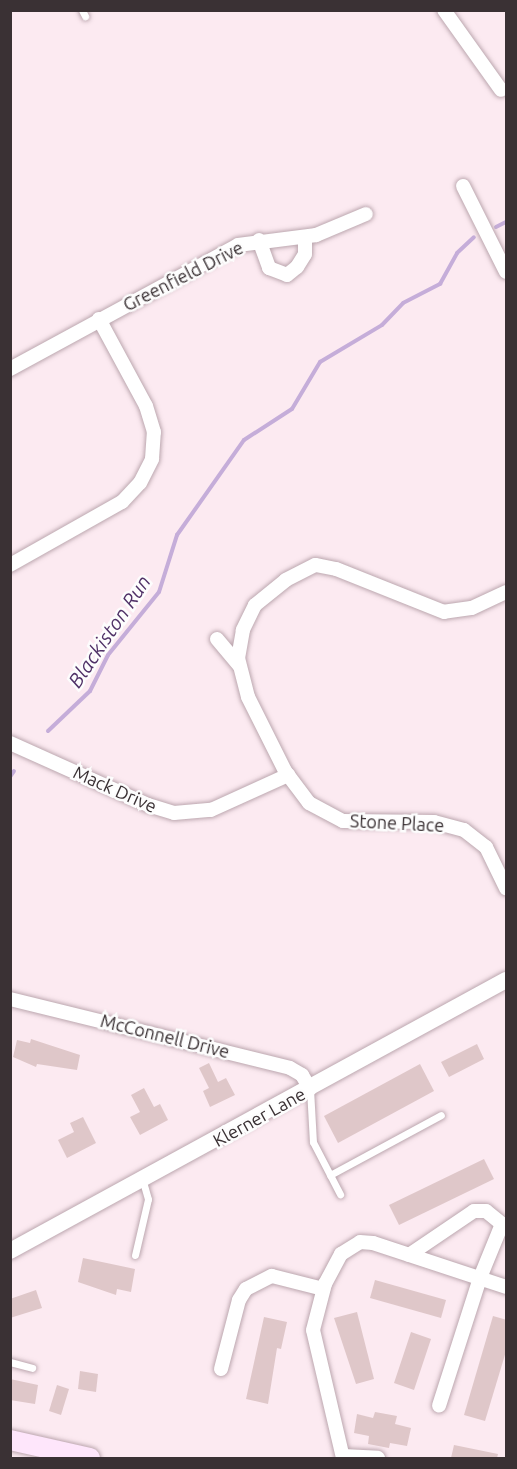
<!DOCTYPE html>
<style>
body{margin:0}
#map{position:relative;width:517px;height:1469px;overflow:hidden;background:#fceaf1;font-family:Ubuntu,sans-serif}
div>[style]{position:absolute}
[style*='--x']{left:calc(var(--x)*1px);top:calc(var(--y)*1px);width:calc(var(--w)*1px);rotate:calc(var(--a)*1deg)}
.stream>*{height:4px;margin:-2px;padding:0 2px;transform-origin:2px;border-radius:2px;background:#c5add9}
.building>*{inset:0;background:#dfc7c9}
.roads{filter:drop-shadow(0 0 2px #bca7af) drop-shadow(0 0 2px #bca7af)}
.service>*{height:7px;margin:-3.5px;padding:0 3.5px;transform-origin:3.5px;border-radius:3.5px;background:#fff}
.minor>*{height:14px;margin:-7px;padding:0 7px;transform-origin:7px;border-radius:7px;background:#fff}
.tertiary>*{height:16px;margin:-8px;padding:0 8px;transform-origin:8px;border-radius:8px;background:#fff}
.secondary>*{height:20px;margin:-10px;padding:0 10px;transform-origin:10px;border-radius:10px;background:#fee6fb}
span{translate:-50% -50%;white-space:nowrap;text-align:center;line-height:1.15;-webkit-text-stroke:5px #fdfdfd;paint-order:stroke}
.street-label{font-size:18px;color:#3a3134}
.water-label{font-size:20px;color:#503167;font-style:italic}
.frame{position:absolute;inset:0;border:12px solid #3a3134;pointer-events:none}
</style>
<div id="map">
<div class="stream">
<i style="--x:496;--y:227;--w:11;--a:-27"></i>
<i style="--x:48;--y:731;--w:58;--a:-43.6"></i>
<i style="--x:90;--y:691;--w:40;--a:-63.4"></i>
<i style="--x:108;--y:655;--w:81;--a:-51"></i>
<i style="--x:159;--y:592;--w:60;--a:-72.5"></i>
<i style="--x:177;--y:535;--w:116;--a:-54.8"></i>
<i style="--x:244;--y:440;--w:57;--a:-32.9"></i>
<i style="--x:292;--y:409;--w:55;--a:-59.2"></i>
<i style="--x:320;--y:362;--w:72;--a:-30.8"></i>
<i style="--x:382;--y:325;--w:30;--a:-46"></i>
<i style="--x:403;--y:303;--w:42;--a:-27.2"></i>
<i style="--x:440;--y:284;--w:35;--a:-61"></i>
<i style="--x:457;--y:253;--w:23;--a:-43"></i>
<i style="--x:10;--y:777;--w:7;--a:-56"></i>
</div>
<div class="building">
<i style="clip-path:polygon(31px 1039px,80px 1055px,77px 1070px,37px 1064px,36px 1067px,13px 1057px,17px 1040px,30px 1043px)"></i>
<i style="clip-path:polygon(477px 1044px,484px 1059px,449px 1077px,441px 1062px)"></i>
<i style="clip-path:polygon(209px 1063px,218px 1082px,226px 1078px,235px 1095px,210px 1107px,203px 1091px,209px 1088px,199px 1068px)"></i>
<i style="clip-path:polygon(420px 1064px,434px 1091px,338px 1143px,324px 1116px)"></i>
<i style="clip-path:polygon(144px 1088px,154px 1107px,160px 1104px,168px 1120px,140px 1135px,130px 1117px,140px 1112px,131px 1095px)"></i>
<i style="clip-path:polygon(83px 1117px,96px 1143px,67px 1158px,58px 1140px,74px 1132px,70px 1123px)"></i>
<i style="clip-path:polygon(484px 1159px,494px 1179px,399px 1225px,389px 1205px)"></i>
<i style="clip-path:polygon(83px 1258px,135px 1269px,131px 1292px,117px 1289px,116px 1295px,78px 1282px)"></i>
<i style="clip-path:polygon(375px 1280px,446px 1300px,441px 1318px,370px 1298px)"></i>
<i style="clip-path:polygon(36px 1290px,42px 1308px,10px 1318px,10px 1299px)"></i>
<i style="clip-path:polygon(357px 1312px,374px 1379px,356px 1384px,334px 1318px)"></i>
<i style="clip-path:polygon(493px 1316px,507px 1320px,507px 1348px,485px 1421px,464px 1415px)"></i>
<i style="clip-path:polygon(264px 1317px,287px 1322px,281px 1349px,277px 1348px,268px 1404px,246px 1399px)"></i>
<i style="clip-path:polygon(411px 1332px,431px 1339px,414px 1390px,394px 1383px)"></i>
<i style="clip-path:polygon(80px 1371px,98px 1374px,96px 1392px,78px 1389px)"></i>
<i style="clip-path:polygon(10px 1379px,38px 1385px,35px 1404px,10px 1400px)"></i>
<i style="clip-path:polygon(57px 1385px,69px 1389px,61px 1415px,49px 1411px)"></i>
<i style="clip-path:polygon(375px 1412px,397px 1416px,395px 1424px,411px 1428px,407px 1446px,390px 1443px,389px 1448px,368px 1444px,369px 1436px,354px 1433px,357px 1414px,373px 1418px)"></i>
<i style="clip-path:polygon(454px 1445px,498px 1454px,497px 1458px,451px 1458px)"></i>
</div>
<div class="roads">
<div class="service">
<i style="--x:82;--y:10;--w:7;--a:63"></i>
<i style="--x:310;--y:1089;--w:53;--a:86.8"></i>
<i style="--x:313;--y:1142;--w:59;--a:62.6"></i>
<i style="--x:330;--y:1175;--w:126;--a:-28.4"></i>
<i style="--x:135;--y:1255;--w:57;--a:-76.9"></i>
<i style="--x:148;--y:1199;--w:18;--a:-106"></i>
<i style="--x:10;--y:1362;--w:23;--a:15"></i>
</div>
<div class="minor">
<i style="--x:444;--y:10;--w:98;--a:54.5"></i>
<i style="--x:463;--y:186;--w:96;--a:63.4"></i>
<i style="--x:259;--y:240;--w:30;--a:70"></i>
<i style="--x:269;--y:268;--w:19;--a:21"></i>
<i style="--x:287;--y:275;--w:13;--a:-39"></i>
<i style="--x:297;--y:267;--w:15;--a:-58"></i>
<i style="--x:305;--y:254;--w:17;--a:-90"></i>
<i style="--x:10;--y:369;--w:260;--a:-28.5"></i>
<i style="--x:238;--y:245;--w:79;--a:-7.3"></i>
<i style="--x:316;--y:235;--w:54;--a:-22.8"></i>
<i style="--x:10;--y:565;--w:129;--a:-29.4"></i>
<i style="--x:122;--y:502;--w:26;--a:-47"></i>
<i style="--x:140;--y:483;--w:27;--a:-63"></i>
<i style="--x:152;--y:459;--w:27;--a:-86"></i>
<i style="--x:154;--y:432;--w:27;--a:-107"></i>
<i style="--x:146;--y:406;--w:99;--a:-118.4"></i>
<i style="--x:506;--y:592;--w:38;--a:155"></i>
<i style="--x:471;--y:608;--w:27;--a:172"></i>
<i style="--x:444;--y:612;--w:116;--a:-158.3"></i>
<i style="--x:336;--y:569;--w:21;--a:-169"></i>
<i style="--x:315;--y:565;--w:33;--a:153"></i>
<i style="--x:286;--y:580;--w:40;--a:141"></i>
<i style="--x:255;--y:605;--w:28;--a:116"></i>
<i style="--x:243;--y:630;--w:28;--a:100"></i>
<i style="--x:238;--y:658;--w:40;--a:75.6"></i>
<i style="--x:248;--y:697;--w:83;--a:63.4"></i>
<i style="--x:285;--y:771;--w:40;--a:53"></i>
<i style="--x:309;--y:803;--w:38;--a:28"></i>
<i style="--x:343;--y:821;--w:91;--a:0.6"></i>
<i style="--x:434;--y:822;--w:31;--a:15"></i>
<i style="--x:464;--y:830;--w:28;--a:38"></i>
<i style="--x:486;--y:847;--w:46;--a:64"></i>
<i style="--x:217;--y:639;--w:34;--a:50"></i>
<i style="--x:10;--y:743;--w:151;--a:24.2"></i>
<i style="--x:148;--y:805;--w:27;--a:17"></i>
<i style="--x:174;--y:813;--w:37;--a:-5"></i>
<i style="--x:211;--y:810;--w:85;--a:-24.4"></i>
<i style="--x:10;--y:999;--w:288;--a:13.8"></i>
<i style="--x:290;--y:1068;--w:14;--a:30"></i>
<i style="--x:302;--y:1075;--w:16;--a:60"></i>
<i style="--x:409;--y:1255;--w:78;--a:-34.1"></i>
<i style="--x:474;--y:1211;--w:12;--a:0"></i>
<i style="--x:486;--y:1211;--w:21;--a:39"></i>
<i style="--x:502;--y:1224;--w:58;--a:112.2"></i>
<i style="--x:480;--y:1278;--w:134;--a:107.8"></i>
<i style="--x:221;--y:1369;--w:71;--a:-75.4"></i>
<i style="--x:239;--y:1300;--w:13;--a:-58"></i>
<i style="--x:246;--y:1289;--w:29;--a:-27"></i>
<i style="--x:272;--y:1276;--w:53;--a:14.3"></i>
<i style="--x:343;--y:1456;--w:35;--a:3"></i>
<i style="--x:343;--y:1458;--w:131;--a:-103.2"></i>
<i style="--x:313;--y:1330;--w:48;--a:-75.4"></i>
<i style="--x:325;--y:1284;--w:34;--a:-62"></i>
<i style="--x:341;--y:1254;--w:22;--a:-32"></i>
<i style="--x:360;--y:1242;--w:13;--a:4"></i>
<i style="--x:373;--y:1243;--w:140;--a:18.3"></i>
</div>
<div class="tertiary">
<i style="--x:10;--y:1251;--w:565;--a:-28.65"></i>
</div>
<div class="secondary">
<i style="--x:10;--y:1440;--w:82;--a:12.7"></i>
</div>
</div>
<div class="street-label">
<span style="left:183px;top:276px;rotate:-27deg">Greenfield Drive</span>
<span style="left:115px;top:789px;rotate:24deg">Mack Drive</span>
<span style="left:397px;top:823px;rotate:3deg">Stone Place</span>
<span style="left:165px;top:1036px;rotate:14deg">McConnell Drive</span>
<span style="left:259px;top:1117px;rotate:-29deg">Klerner Lane</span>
</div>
<div class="water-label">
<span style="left:109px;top:631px;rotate:-56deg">Blackiston Run</span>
</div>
<div class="frame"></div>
</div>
